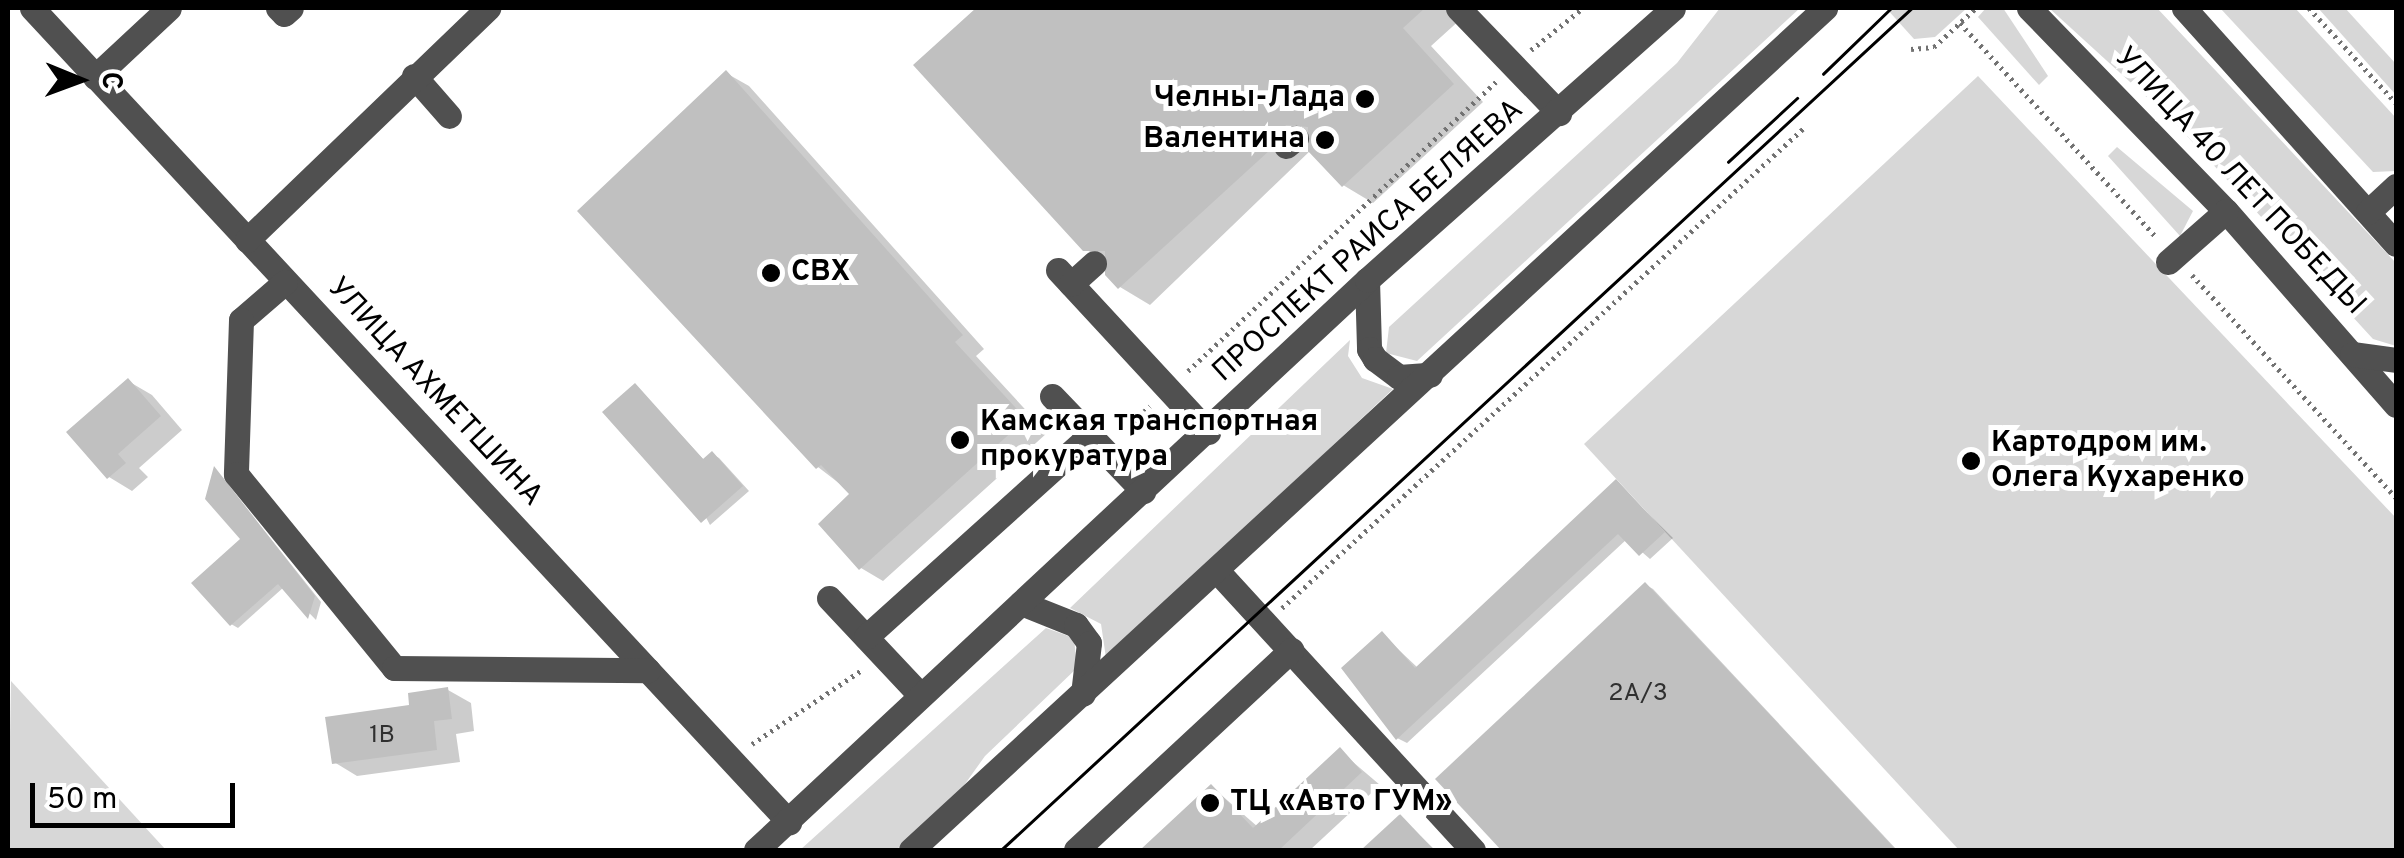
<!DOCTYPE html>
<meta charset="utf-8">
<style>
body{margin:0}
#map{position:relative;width:2404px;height:858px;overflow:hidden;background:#fff;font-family:Overpass,sans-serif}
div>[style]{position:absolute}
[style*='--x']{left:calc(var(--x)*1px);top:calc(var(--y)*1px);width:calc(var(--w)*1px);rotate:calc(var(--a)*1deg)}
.green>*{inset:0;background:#d7d7d7}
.shadow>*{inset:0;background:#0003}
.building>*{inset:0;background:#c0c0c0}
.path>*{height:5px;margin-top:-2.5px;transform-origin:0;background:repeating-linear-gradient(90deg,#727272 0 2.5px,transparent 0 7.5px)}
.minor>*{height:25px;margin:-12.5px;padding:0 12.5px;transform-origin:12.5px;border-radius:12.5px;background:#505050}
.tram>*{height:2.5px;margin:-1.25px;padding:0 1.25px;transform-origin:1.25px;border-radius:1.25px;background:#000}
.dots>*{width:28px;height:28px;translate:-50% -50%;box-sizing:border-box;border:5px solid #fff;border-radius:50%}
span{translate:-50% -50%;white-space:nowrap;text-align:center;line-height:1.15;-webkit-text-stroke:10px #fff;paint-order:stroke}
.number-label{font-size:25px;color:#303030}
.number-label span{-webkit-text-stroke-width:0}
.poi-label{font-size:30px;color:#000;font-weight:700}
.right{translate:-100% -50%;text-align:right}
.left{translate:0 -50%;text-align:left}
.street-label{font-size:30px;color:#000}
.frame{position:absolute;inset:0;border:10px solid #000;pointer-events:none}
.north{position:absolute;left:30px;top:30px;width:100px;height:100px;-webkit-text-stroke:8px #fff;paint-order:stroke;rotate:91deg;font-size:28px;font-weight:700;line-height:40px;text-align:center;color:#000}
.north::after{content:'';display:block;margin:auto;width:35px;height:45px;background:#000;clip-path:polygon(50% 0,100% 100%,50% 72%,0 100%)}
.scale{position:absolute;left:30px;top:783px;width:205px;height:45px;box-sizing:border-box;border:5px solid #000;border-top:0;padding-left:12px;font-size:30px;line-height:35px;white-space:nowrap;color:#000;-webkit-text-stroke:8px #fff;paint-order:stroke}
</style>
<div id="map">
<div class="green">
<i style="clip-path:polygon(1720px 8px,1800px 8px,1417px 361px,1386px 353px,1389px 327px,1677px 63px)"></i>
<i style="clip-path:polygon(1886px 8px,1967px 8px,1935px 37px,1914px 39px)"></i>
<i style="clip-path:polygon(1986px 8px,2003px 8px,2048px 76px,2039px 85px,1978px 17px)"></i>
<i style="clip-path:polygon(2049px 8px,2157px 8px,2396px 263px,2396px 346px,2373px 339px,2175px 123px)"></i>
<i style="clip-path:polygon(2220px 8px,2295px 8px,2396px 118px,2396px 171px,2373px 172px)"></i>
<i style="clip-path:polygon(2318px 8px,2345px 8px,2396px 64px,2396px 95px)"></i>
<i style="clip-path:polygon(1978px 76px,2396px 518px,2396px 850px,1959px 850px,1584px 444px)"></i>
<i style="clip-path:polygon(2117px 147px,2193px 211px,2180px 236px,2108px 156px)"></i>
<i style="clip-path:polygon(1350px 340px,1348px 356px,1362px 378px,1393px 389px,1106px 658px,1101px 624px,1070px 608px)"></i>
<i style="clip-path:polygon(1046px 628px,1074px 638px,1077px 668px,985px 756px,955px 798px,896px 850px,800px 850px)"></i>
<i style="clip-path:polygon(11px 681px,166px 850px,8px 850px)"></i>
</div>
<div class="shadow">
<i style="clip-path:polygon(979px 8px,1473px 8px,1431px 46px,1483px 102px,1373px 203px,1343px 185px,1311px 150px,1150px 305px,1120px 287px,1108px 262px,1085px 249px,917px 65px)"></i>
<i style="clip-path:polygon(726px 73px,749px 86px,984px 349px,976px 356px,1047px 433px,883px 581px,861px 568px,853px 494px,818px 467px)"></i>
<i style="clip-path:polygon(128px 381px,152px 395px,182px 430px,139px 468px,148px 477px,132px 491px,109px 477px,70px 433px)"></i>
<i style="clip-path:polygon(636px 386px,705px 461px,712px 454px,719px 458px,749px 491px,710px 525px)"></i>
<i style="clip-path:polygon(216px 470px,321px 602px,316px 620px,284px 587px,238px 628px,231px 624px,243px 540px)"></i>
<i style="clip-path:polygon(1616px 482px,1673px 538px,1650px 559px,1627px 539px,1407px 743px,1397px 738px,1382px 634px,1418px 668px)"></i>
<i style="clip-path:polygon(1646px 585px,1653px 589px,1897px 850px,1505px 850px,1438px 779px)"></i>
<i style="clip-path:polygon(448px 690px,471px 703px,474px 731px,456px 734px,460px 762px,357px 776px,334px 762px)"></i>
<i style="clip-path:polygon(1340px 751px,1380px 785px,1310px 850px,1144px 850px,1212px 787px,1258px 827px)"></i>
<i style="clip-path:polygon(1401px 817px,1435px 850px,1365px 850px)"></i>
</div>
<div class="building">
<i style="clip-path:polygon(976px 8px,1425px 8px,1403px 28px,1454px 84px,1342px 187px,1307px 150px,1308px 127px,1286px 125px,1270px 150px,1118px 289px,1105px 275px,1105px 251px,1083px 251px,913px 65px)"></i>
<i style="clip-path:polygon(726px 70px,963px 335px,955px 342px,1026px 419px,859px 570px,818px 524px,849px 494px,821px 465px,816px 469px,577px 211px)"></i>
<i style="clip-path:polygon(128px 378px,161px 416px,118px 454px,126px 463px,107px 479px,66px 432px)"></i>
<i style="clip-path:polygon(635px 383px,703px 459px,712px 451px,743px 486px,701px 523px,602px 412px)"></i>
<i style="clip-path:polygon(214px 466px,315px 596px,308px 619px,278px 584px,230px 626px,191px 583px,240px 539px,205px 499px)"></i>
<i style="clip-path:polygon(1616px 479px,1665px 532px,1639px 556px,1618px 534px,1396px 740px,1341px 668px,1382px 631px,1415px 668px)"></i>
<i style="clip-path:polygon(1645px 582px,1772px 717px,1896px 850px,1501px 850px,1435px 779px)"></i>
<i style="clip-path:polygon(448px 687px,452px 719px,434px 721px,437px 750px,332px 764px,325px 717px,409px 705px,408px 693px)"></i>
<i style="clip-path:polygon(1340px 747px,1362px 772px,1279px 850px,1140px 850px,1211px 784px,1253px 828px)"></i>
<i style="clip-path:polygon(1400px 814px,1434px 850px,1361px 850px)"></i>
</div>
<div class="path">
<i style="--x:2309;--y:8;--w:129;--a:47.5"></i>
<i style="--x:1960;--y:23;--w:292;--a:47.5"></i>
<i style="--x:1911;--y:49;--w:23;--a:-5"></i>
<i style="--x:1934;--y:47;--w:57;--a:-42.9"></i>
<i style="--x:1531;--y:50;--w:67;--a:-38.9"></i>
<i style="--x:2192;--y:275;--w:302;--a:47.5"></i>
<i style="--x:1188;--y:371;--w:424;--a:-43.2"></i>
<i style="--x:1122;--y:432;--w:38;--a:-43"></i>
<i style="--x:1282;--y:608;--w:712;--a:-42.61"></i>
<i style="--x:752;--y:744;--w:134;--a:-34"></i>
</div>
<div class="minor">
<i style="--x:32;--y:8;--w:1112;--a:47.08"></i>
<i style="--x:278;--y:8;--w:8;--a:45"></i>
<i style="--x:284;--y:14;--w:9;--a:-41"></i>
<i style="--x:1458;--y:8;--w:146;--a:46.1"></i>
<i style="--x:2029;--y:8;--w:283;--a:45.9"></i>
<i style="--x:2226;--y:211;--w:258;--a:48.8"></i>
<i style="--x:2184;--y:8;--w:317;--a:48.1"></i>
<i style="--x:414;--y:76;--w:53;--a:48.8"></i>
<i style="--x:95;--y:77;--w:101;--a:-43"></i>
<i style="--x:1286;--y:146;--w:13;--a:-39"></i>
<i style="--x:2368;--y:212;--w:38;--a:-43"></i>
<i style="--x:247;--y:240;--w:335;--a:-43.9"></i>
<i style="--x:2168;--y:262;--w:77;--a:-41.3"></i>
<i style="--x:1058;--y:270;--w:221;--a:47.2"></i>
<i style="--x:1367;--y:280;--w:69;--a:88.3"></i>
<i style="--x:1369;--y:349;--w:12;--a:59"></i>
<i style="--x:1375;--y:359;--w:30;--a:37"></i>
<i style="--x:1399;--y:377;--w:31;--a:-4"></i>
<i style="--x:285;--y:282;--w:58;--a:139.2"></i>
<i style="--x:241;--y:320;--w:154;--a:91.9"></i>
<i style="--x:236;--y:474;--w:250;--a:50.8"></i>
<i style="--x:394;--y:668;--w:254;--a:0.5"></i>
<i style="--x:1071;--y:284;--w:31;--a:-42"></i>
<i style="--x:2352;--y:354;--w:44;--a:7.8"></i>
<i style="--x:1052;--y:396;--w:132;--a:46.2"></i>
<i style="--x:1219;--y:573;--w:376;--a:47.5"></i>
<i style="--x:829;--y:598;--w:134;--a:46.8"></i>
<i style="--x:1021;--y:603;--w:59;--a:21.8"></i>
<i style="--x:1076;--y:625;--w:22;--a:54"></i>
<i style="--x:1089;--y:643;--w:51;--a:96.7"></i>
<i style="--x:866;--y:637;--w:300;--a:-42"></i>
<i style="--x:756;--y:850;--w:836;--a:-43.01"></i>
<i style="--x:1367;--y:280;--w:409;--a:-41.6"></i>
<i style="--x:911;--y:850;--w:1243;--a:-42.65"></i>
<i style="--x:1076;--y:850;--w:294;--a:-42.9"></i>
</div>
<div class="tram">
<i style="--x:1823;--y:74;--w:95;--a:-44.1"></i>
<i style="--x:1728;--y:162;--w:94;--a:-42.8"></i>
<i style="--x:1001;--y:850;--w:1241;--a:-42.75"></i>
</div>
<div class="dots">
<i style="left:1365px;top:99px;background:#000"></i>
<i style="left:1325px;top:140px;background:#000"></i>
<i style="left:771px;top:273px;background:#000"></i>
<i style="left:960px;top:440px;background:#000"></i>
<i style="left:1971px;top:461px;background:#000"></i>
<i style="left:1210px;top:803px;background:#000"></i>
</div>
<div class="number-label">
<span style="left:1638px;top:694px">2А/3</span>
<span style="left:382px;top:736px">1В</span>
</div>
<div class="poi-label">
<span class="right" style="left:1345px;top:99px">Челны-Лада</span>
<span class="right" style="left:1305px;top:140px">Валентина</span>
<span class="left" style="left:791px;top:273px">СВХ</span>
<span class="left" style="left:980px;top:440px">Камская транспортная<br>прокуратура</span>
<span class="left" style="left:1991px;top:461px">Картодром им.<br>Олега Кухаренко</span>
<span class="left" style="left:1230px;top:803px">ТЦ «Авто ГУМ»</span>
</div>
<div class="street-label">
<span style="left:2239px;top:182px;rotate:47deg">УЛИЦА 40 ЛЕТ ПОБЕДЫ</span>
<span style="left:1369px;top:242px;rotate:-42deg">ПРОСПЕКТ РАИСА БЕЛЯЕВА</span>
<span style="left:434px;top:393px;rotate:47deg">УЛИЦА АХМЕТШИНА</span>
</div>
<div class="frame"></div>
<div class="north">С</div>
<div class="scale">50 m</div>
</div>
